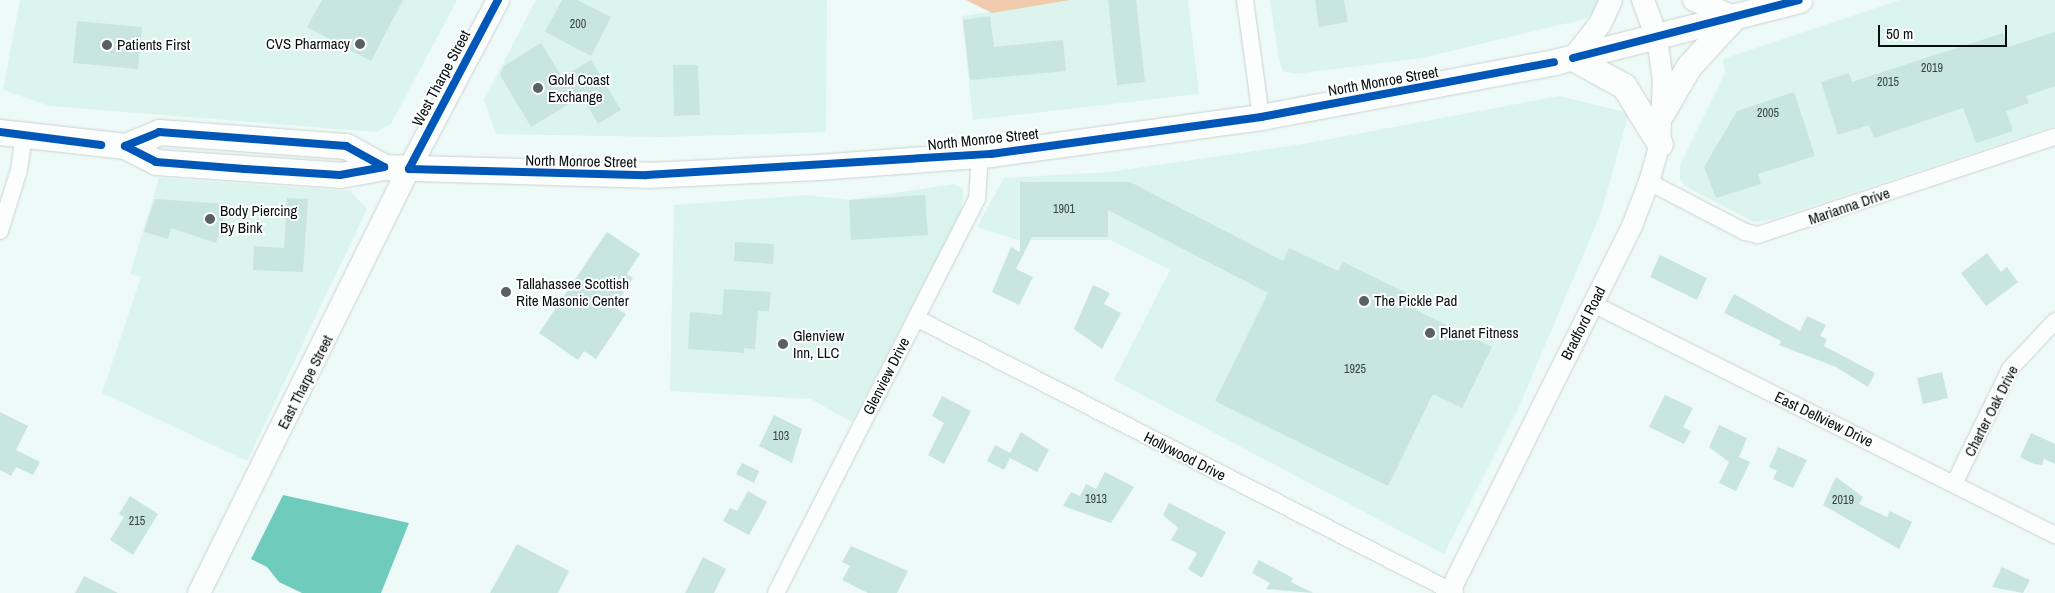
<!DOCTYPE html>
<style>
body{margin:0}
#map{position:relative;width:2055px;height:593px;overflow:hidden;background:#eefaf7;font-family:"Archivo Narrow",sans-serif}
div>[style]{position:absolute}
[style*='--x']{left:calc(var(--x)*1px);top:calc(var(--y)*1px);width:calc(var(--w)*1px);rotate:calc(var(--a)*1deg)}
.built>*{inset:0;background:#dcf4ee}
.forest>*{inset:0;background:#f0cbad}
.water>*{inset:0;background:#6fccbd}
.building>*{inset:0;background:#c9e5df}
.roads{filter:drop-shadow(0 0 1px #c9d3d0) drop-shadow(0 0 1px #c9d3d0)}
.minor>*{height:16px;margin:-8px;padding:0 8px;transform-origin:8px;border-radius:8px;background:#fcfefe}
.tertiary>*{height:20px;margin:-10px;padding:0 10px;transform-origin:10px;border-radius:10px;background:#fcfefe}
.secondary>*{height:22px;margin:-11px;padding:0 11px;transform-origin:11px;border-radius:11px;background:#fcfefe}
.primary>*{height:25px;margin:-12.5px;padding:0 12.5px;transform-origin:12.5px;border-radius:12.5px;background:#fcfefe}
.cycleway>*{height:8px;margin:-4px;padding:0 4px;transform-origin:4px;border-radius:4px;background:#0057b8}
.dots>*{width:14px;height:14px;translate:-50% -50%;box-sizing:border-box;border:2px solid #fff;border-radius:50%}
span{translate:-50% -50%;white-space:nowrap;text-align:center;line-height:1.15;-webkit-text-stroke:4px #fff;paint-order:stroke}
.number-label{font-size:12px;color:#384442}
.number-label span{-webkit-text-stroke-width:0}
.poi-label{font-size:15px;color:#070f0e}
.right{translate:-100% -50%;text-align:right}
.left{translate:0 -50%;text-align:left}
.street-label{font-size:15px;color:#070f0e}
.scale{position:absolute;left:1878px;top:25px;width:129px;height:22px;box-sizing:border-box;border:2px solid #070f0e;border-top:0;padding-left:6px;font-size:15px;line-height:18px;white-space:nowrap;color:#070f0e;-webkit-text-stroke:4px #fff;paint-order:stroke}
</style>
<div id="map">
<div class="built">
<i style="clip-path:polygon(20px 0,457px 0,391px 124px,376px 132px,50px 106px,3px 90px)"></i>
<i style="clip-path:polygon(536px 0,827px 0,826px 132px,661px 137px,496px 134px,484px 100px)"></i>
<i style="clip-path:polygon(1070px 0,1188px 0,1199px 94px,973px 120px,962px 16px)"></i>
<i style="clip-path:polygon(1270px 0,1597px 0,1596px 10px,1585px 19px,1422px 58px,1296px 74px,1283px 71px,1279px 61px)"></i>
<i style="clip-path:polygon(1900px 0,2055px 0,2055px 126px,1769px 220px,1754px 222px,1685px 186px,1680px 179px,1680px 165px,1725px 73px,1723px 59px)"></i>
<i style="clip-path:polygon(1559px 96px,1629px 113px,1601px 213px,1518px 409px,1444px 554px,1114px 380px,1170px 270px,1110px 240px,1018px 240px,977px 227px,1004px 178px,1109px 172px,1303px 144px)"></i>
<i style="clip-path:polygon(159px 178px,350px 191px,367px 209px,247px 461px,102px 393px,141px 277px,130px 274px)"></i>
<i style="clip-path:polygon(954px 184px,963px 189px,962px 210px,852px 422px,811px 399px,670px 391px,674px 205px,807px 195px,849px 200px)"></i>
</div>
<div class="forest">
<i style="clip-path:polygon(966px 0,1070px 0,992px 13px)"></i>
</div>
<div class="water">
<i style="clip-path:polygon(283px 495px,409px 523px,381px 593px,302px 593px,279px 582px,267px 567px,251px 559px)"></i>
</div>
<div class="building">
<i style="clip-path:polygon(322px 0,403px 0,371px 61px,307px 27px)"></i>
<i style="clip-path:polygon(562px 0,577px 0,611px 17px,591px 56px,545px 32px)"></i>
<i style="clip-path:polygon(1108px 0,1136px 0,1145px 82px,1117px 85px)"></i>
<i style="clip-path:polygon(1315px 0,1344px 0,1348px 22px,1319px 27px)"></i>
<i style="clip-path:polygon(990px 16px,994px 47px,1063px 40px,1066px 71px,970px 80px,963px 20px)"></i>
<i style="clip-path:polygon(77px 21px,142px 27px,138px 69px,73px 63px)"></i>
<i style="clip-path:polygon(2055px 32px,2055px 86px,2026px 96px,2029px 103px,2006px 111px,2013px 131px,1976px 143px,1963px 108px,1874px 138px,1869px 125px,1838px 135px,1821px 82px,1849px 73px,1852px 82px,2003px 33px,2008px 47px)"></i>
<i style="clip-path:polygon(541px 43px,562px 77px,591px 60px,621px 110px,598px 124px,582px 96px,531px 127px,500px 75px,504px 66px)"></i>
<i style="clip-path:polygon(673px 65px,698px 65px,700px 115px,674px 116px)"></i>
<i style="clip-path:polygon(1794px 92px,1815px 156px,1758px 174px,1761px 184px,1716px 198px,1704px 167px,1737px 111px)"></i>
<i style="clip-path:polygon(1020px 182px,1130px 182px,1283px 261px,1289px 248px,1338px 271px,1343px 262px,1421px 300px,1416px 310px,1492px 347px,1462px 408px,1433px 394px,1388px 486px,1215px 401px,1268px 293px,1108px 210px,1108px 237px,1032px 237px,1016px 269px,1033px 277px,1019px 305px,992px 292px,1011px 247px,1020px 252px)"></i>
<i style="clip-path:polygon(925px 195px,928px 235px,851px 240px,849px 200px)"></i>
<i style="clip-path:polygon(287px 198px,308px 199px,303px 272px,253px 270px,254px 246px,284px 248px)"></i>
<i style="clip-path:polygon(155px 199px,228px 204px,216px 243px,171px 228px,168px 239px,144px 232px)"></i>
<i style="clip-path:polygon(607px 232px,640px 254px,627px 274px,633px 278px,614px 307px,626px 314px,596px 359px,584px 351px,578px 360px,539px 333px)"></i>
<i style="clip-path:polygon(735px 242px,774px 244px,773px 264px,734px 261px)"></i>
<i style="clip-path:polygon(1987px 253px,2001px 272px,2007px 267px,2018px 282px,1986px 306px,1961px 273px)"></i>
<i style="clip-path:polygon(1660px 255px,1707px 278px,1697px 300px,1650px 277px)"></i>
<i style="clip-path:polygon(1093px 285px,1110px 293px,1104px 304px,1121px 313px,1102px 349px,1074px 329px)"></i>
<i style="clip-path:polygon(724px 289px,771px 292px,769px 311px,758px 311px,755px 349px,744px 348px,744px 353px,688px 349px,690px 312px,722px 315px)"></i>
<i style="clip-path:polygon(1734px 294px,1800px 331px,1807px 316px,1826px 325px,1820px 336px,1827px 339px,1824px 346px,1875px 373px,1868px 387px,1836px 367px,1779px 345px,1781px 341px,1724px 313px)"></i>
<i style="clip-path:polygon(1942px 372px,1948px 398px,1923px 404px,1917px 378px)"></i>
<i style="clip-path:polygon(1665px 395px,1693px 408px,1683px 427px,1691px 431px,1684px 444px,1649px 427px)"></i>
<i style="clip-path:polygon(942px 396px,971px 411px,944px 464px,928px 455px,944px 423px,932px 416px)"></i>
<i style="clip-path:polygon(0 412px,28px 426px,16px 450px,40px 462px,33px 475px,16px 467px,11px 476px,0 470px)"></i>
<i style="clip-path:polygon(774px 415px,802px 429px,792px 463px,759px 446px)"></i>
<i style="clip-path:polygon(1719px 425px,1747px 438px,1739px 457px,1750px 462px,1736px 491px,1719px 483px,1729px 462px,1709px 447px)"></i>
<i style="clip-path:polygon(1021px 432px,1049px 450px,1037px 472px,1010px 458px,1004px 470px,987px 461px,995px 445px,1010px 453px)"></i>
<i style="clip-path:polygon(2031px 433px,2055px 444px,2055px 464px,2044px 459px,2042px 465px,2034px 464px,2020px 457px)"></i>
<i style="clip-path:polygon(1778px 447px,1807px 460px,1793px 488px,1773px 479px,1777px 471px,1769px 467px)"></i>
<i style="clip-path:polygon(742px 463px,759px 471px,754px 483px,736px 474px)"></i>
<i style="clip-path:polygon(1105px 472px,1134px 487px,1111px 523px,1063px 506px,1071px 492px,1080px 496px,1086px 484px,1096px 489px)"></i>
<i style="clip-path:polygon(1836px 477px,1863px 497px,1859px 504px,1887px 517px,1890px 511px,1912px 522px,1899px 549px,1823px 505px)"></i>
<i style="clip-path:polygon(748px 491px,767px 502px,749px 535px,723px 521px,730px 508px,737px 511px)"></i>
<i style="clip-path:polygon(130px 496px,158px 514px,133px 555px,110px 540px,124px 517px,119px 514px)"></i>
<i style="clip-path:polygon(1169px 503px,1226px 532px,1202px 578px,1188px 569px,1197px 553px,1171px 540px,1178px 528px,1163px 515px)"></i>
<i style="clip-path:polygon(517px 544px,569px 571px,558px 593px,490px 593px)"></i>
<i style="clip-path:polygon(851px 546px,908px 571px,897px 593px,868px 593px,842px 580px,850px 566px,842px 562px)"></i>
<i style="clip-path:polygon(703px 557px,726px 569px,714px 593px,685px 593px)"></i>
<i style="clip-path:polygon(1259px 560px,1293px 578px,1291px 582px,1313px 593px,1266px 589px,1270px 583px,1252px 573px)"></i>
<i style="clip-path:polygon(2002px 567px,2030px 580px,2023px 593px,1992px 587px)"></i>
<i style="clip-path:polygon(84px 576px,118px 593px,75px 593px)"></i>
</div>
<div class="roads">
<div class="minor">
<i style="--x:1245;--y:0;--w:118;--a:82.2"></i>
<i style="--x:1649;--y:182;--w:108;--a:27.5"></i>
<i style="--x:1745;--y:232;--w:13;--a:13"></i>
<i style="--x:1758;--y:235;--w:313;--a:-18.3"></i>
<i style="--x:0;--y:231;--w:64;--a:-72.7"></i>
<i style="--x:19;--y:170;--w:35;--a:-82"></i>
<i style="--x:1593;--y:304;--w:517;--a:26.57"></i>
<i style="--x:916;--y:318;--w:605;--a:27.03"></i>
<i style="--x:1954;--y:484;--w:128;--a:-64"></i>
<i style="--x:2010;--y:369;--w:66;--a:-46.8"></i>
<i style="--x:776;--y:593;--w:442;--a:-63"></i>
<i style="--x:977;--y:199;--w:44;--a:-86.1"></i>
</div>
<div class="tertiary">
<i style="--x:1449;--y:593;--w:410;--a:-63.5"></i>
<i style="--x:1632;--y:226;--w:47;--a:-68.9"></i>
<i style="--x:1649;--y:182;--w:40;--a:-74"></i>
<i style="--x:1660;--y:144;--w:63;--a:-87.3"></i>
<i style="--x:1663;--y:81;--w:43;--a:-97.9"></i>
</div>
<div class="secondary">
<i style="--x:1643;--y:0;--w:40;--a:69.8"></i>
<i style="--x:1694;--y:0;--w:43;--a:23"></i>
<i style="--x:1573;--y:58;--w:43;--a:-51.5"></i>
<i style="--x:1600;--y:24;--w:26;--a:-65"></i>
<i style="--x:199;--y:593;--w:473;--a:-63.7"></i>
<i style="--x:409;--y:169;--w:191;--a:-62.2"></i>
</div>
<div class="primary">
<i style="--x:1573;--y:58;--w:58;--a:28.8"></i>
<i style="--x:1624;--y:86;--w:68;--a:58.2"></i>
<i style="--x:1661;--y:114;--w:56;--a:-59.7"></i>
<i style="--x:1689;--y:66;--w:67;--a:-47.4"></i>
<i style="--x:0;--y:132;--w:126;--a:6.4"></i>
<i style="--x:125;--y:146;--w:35;--a:27"></i>
<i style="--x:156;--y:162;--w:184;--a:4"></i>
<i style="--x:340;--y:175;--w:45;--a:-10.3"></i>
<i style="--x:384;--y:167;--w:262;--a:1.7"></i>
<i style="--x:646;--y:175;--w:172;--a:-2.7"></i>
<i style="--x:818;--y:167;--w:173;--a:-4.3"></i>
<i style="--x:991;--y:154;--w:273;--a:-7.8"></i>
<i style="--x:1261;--y:117;--w:298;--a:-10.6"></i>
<i style="--x:1554;--y:62;--w:253;--a:-14.2"></i>
<i style="--x:125;--y:146;--w:37;--a:-22"></i>
<i style="--x:159;--y:132;--w:188;--a:4.3"></i>
<i style="--x:346;--y:146;--w:43;--a:28.9"></i>
</div>
</div>
<div class="cycleway">
<i style="--x:498;--y:0;--w:191;--a:117.8"></i>
<i style="--x:409;--y:169;--w:237;--a:1.5"></i>
<i style="--x:646;--y:175;--w:346;--a:-3.5"></i>
<i style="--x:991;--y:154;--w:273;--a:-7.8"></i>
<i style="--x:1261;--y:117;--w:298;--a:-10.6"></i>
<i style="--x:1573;--y:58;--w:233;--a:-14.4"></i>
<i style="--x:0;--y:132;--w:102;--a:7.3"></i>
<i style="--x:125;--y:146;--w:37;--a:-22"></i>
<i style="--x:159;--y:132;--w:188;--a:4.3"></i>
<i style="--x:346;--y:146;--w:43;--a:28.9"></i>
<i style="--x:125;--y:146;--w:35;--a:27"></i>
<i style="--x:156;--y:162;--w:89;--a:4.5"></i>
<i style="--x:245;--y:169;--w:95;--a:3.6"></i>
<i style="--x:340;--y:175;--w:45;--a:-10.3"></i>
</div>
<div class="dots">
<i style="left:360px;top:44px;background:#586160"></i>
<i style="left:107px;top:45px;background:#586160"></i>
<i style="left:538px;top:88px;background:#586160"></i>
<i style="left:210px;top:219px;background:#586160"></i>
<i style="left:506px;top:292px;background:#586160"></i>
<i style="left:1364px;top:301px;background:#586160"></i>
<i style="left:1430px;top:333px;background:#586160"></i>
<i style="left:783px;top:344px;background:#586160"></i>
</div>
<div class="number-label">
<span style="left:578px;top:25px">200</span>
<span style="left:1932px;top:69px">2019</span>
<span style="left:1888px;top:83px">2015</span>
<span style="left:1768px;top:114px">2005</span>
<span style="left:1064px;top:210px">1901</span>
<span style="left:1355px;top:370px">1925</span>
<span style="left:781px;top:437px">103</span>
<span style="left:1096px;top:500px">1913</span>
<span style="left:1843px;top:501px">2019</span>
<span style="left:137px;top:522px">215</span>
</div>
<div class="poi-label">
<span class="right" style="left:350px;top:44px">CVS Pharmacy</span>
<span class="left" style="left:117px;top:45px">Patients First</span>
<span class="left" style="left:548px;top:88px">Gold Coast<br>Exchange</span>
<span class="left" style="left:220px;top:219px">Body Piercing<br>By Bink</span>
<span class="left" style="left:516px;top:292px">Tallahassee Scottish<br>Rite Masonic Center</span>
<span class="left" style="left:1374px;top:301px">The Pickle Pad</span>
<span class="left" style="left:1440px;top:333px">Planet Fitness</span>
<span class="left" style="left:793px;top:344px">Glenview<br>Inn, LLC</span>
</div>
<div class="street-label">
<span style="left:441px;top:78px;rotate:-62deg">West Tharpe Street</span>
<span style="left:1383px;top:81px;rotate:-10deg">North Monroe Street</span>
<span style="left:983px;top:139px;rotate:-6deg">North Monroe Street</span>
<span style="left:581px;top:161px;rotate:1deg">North Monroe Street</span>
<span style="left:1849px;top:206px;rotate:-19deg">Marianna Drive</span>
<span style="left:1583px;top:323px;rotate:-63deg">Bradford Road</span>
<span style="left:886px;top:376px;rotate:-63deg">Glenview Drive</span>
<span style="left:305px;top:382px;rotate:-63deg">East Tharpe Street</span>
<span style="left:1991px;top:411px;rotate:-63deg">Charter Oak Drive</span>
<span style="left:1824px;top:419px;rotate:26deg">East Dellview Drive</span>
<span style="left:1185px;top:456px;rotate:27deg">Hollywood Drive</span>
</div>
<div class="scale">50 m</div>
</div>
